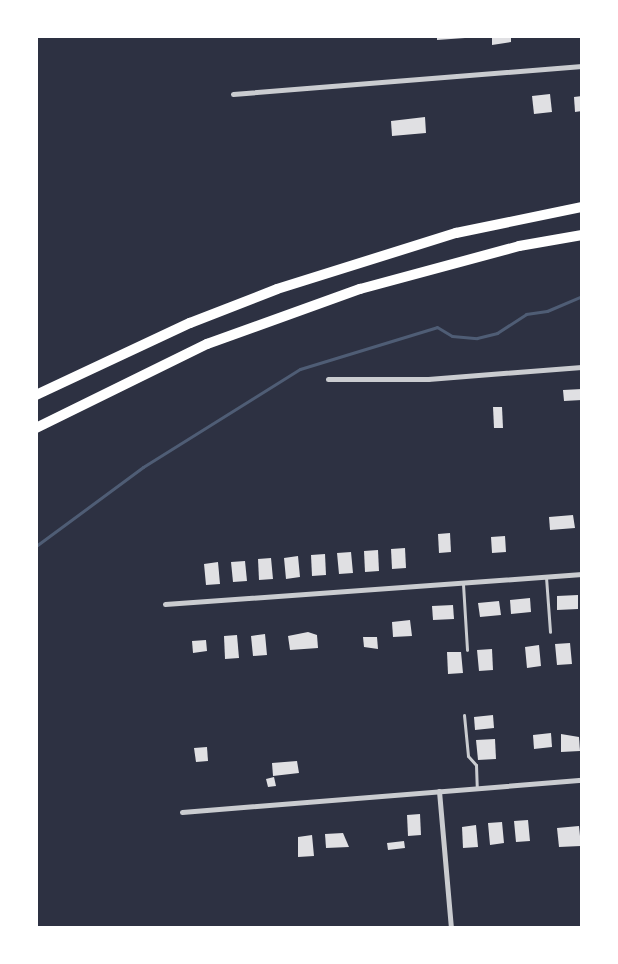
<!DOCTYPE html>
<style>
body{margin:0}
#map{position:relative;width:618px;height:964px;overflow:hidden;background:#2d3142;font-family:"Exo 2",sans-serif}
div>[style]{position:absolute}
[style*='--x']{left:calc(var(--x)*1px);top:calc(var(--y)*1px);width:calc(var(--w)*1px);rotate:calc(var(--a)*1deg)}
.stream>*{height:3px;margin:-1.5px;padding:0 1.5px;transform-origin:1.5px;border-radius:1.5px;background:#4f5d75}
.building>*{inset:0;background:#e0e0e3}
.service>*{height:3px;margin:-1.5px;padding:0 1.5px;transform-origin:1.5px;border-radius:1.5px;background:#caccd0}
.minor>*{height:5px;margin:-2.5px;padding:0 2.5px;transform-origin:2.5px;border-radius:2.5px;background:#caccd0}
.motorway>*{height:10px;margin:-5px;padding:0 5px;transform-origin:5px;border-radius:5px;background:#fff}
span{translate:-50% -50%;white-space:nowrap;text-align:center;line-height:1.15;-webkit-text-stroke:5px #fff;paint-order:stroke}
.frame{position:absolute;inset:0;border:38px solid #fff;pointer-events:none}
</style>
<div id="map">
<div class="stream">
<i style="--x:36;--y:546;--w:133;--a:-36.4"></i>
<i style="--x:143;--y:467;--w:185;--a:-32"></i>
<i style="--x:300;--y:369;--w:143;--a:-17"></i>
<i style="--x:437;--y:327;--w:17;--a:31"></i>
<i style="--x:452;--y:336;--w:25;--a:5"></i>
<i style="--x:477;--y:338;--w:21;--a:-14"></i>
<i style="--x:497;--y:333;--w:35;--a:-33"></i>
<i style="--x:526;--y:314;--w:21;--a:-8"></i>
<i style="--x:547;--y:311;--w:38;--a:-23"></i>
</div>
<div class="building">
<i style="clip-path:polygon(437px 36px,465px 36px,465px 38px,437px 40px)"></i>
<i style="clip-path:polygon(492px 36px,511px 36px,511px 42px,492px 45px)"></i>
<i style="clip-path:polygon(550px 94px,552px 112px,534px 114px,532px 96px)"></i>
<i style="clip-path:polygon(582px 96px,582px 111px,575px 112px,574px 97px)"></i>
<i style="clip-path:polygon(425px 117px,426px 133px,392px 136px,391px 121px)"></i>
<i style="clip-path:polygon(582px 389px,582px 400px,564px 401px,563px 390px)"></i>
<i style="clip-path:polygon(493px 407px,502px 407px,503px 428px,494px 428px)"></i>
<i style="clip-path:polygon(573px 515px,575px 528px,550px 530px,549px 517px)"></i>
<i style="clip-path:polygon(450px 533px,451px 552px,439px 553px,438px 534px)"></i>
<i style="clip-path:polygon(505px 536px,506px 552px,492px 553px,491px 537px)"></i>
<i style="clip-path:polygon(405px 548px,406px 568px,392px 569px,391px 549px)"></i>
<i style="clip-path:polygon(378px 550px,379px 571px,365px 572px,364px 551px)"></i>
<i style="clip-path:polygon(351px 552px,353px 573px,339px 574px,337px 553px)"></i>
<i style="clip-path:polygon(325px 554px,326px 575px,312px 576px,311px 555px)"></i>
<i style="clip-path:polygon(298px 556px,300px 577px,286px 579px,284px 558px)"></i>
<i style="clip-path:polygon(271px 558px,273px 579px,259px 580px,258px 559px)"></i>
<i style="clip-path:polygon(245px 561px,247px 581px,233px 582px,231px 562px)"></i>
<i style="clip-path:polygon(218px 562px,220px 584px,206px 585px,204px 564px)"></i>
<i style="clip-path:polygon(578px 595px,578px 609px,557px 610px,557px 596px)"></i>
<i style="clip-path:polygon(530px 598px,531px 612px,511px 614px,510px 600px)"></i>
<i style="clip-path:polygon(499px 601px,501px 615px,480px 617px,478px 603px)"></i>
<i style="clip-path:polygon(453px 605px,454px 619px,433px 620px,432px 606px)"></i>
<i style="clip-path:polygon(410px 620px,412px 636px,393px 637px,392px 622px)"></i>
<i style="clip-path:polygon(308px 632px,317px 635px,318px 648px,290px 650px,288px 636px)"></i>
<i style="clip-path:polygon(265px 634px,267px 655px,253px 656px,251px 636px)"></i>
<i style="clip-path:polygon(237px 635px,239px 658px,225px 659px,224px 636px)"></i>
<i style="clip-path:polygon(363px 637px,377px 637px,378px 649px,364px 647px)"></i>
<i style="clip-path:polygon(206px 640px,207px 651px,193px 653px,192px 641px)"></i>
<i style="clip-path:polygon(570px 643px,572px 664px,557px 665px,555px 644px)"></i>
<i style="clip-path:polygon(539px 645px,541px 666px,527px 668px,525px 647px)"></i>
<i style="clip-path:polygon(492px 649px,493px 670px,479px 671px,477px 650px)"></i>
<i style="clip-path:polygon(447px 652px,461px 652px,463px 673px,448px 674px)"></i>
<i style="clip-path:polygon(493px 715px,494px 728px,475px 730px,474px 717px)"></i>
<i style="clip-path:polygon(551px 733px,552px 747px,534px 749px,533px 735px)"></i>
<i style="clip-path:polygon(561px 734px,579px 737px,580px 751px,561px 752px)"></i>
<i style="clip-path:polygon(495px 739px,496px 759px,478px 760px,476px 740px)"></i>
<i style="clip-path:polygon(207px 747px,208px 761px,196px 762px,194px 748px)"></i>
<i style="clip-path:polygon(297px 761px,299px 773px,273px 776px,272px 763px)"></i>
<i style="clip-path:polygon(274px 777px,276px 786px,268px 787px,266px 779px)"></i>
<i style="clip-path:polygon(420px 814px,421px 835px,408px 836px,407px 815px)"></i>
<i style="clip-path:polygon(528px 820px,530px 841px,516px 842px,514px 821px)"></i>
<i style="clip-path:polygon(502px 822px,504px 843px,490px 845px,488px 823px)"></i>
<i style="clip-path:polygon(476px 825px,478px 847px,463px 848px,462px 827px)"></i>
<i style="clip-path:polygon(579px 826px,581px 846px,559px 847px,557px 828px)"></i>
<i style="clip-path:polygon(343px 833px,349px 847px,326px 848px,325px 834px)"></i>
<i style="clip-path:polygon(312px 835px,314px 856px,298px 857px,298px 837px)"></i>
<i style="clip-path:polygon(404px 841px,405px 848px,388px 850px,387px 843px)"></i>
</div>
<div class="service">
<i style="--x:546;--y:577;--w:55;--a:85.8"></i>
<i style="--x:463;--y:584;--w:66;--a:86.5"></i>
<i style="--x:464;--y:715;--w:41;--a:84.4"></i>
<i style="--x:468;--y:756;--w:12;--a:48"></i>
<i style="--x:476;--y:765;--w:23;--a:88"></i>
</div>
<div class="minor">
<i style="--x:233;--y:94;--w:350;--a:-4.6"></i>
<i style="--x:328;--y:379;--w:100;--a:0"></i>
<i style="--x:428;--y:379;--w:154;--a:-4.5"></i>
<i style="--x:165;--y:604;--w:418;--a:-4.1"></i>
<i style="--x:439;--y:791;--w:138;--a:85"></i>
<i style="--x:182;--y:812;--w:401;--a:-4.6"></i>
</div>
<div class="motorway">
<i style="--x:36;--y:395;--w:170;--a:-25.1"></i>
<i style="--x:190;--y:323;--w:93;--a:-21.3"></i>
<i style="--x:277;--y:289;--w:188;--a:-17.4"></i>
<i style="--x:456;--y:233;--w:129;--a:-11.7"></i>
<i style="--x:36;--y:428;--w:191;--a:-26.2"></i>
<i style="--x:207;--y:344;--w:163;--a:-19.8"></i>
<i style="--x:360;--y:289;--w:165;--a:-15.1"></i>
<i style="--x:519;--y:246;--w:64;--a:-9.9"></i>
</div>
<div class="frame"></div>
</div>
